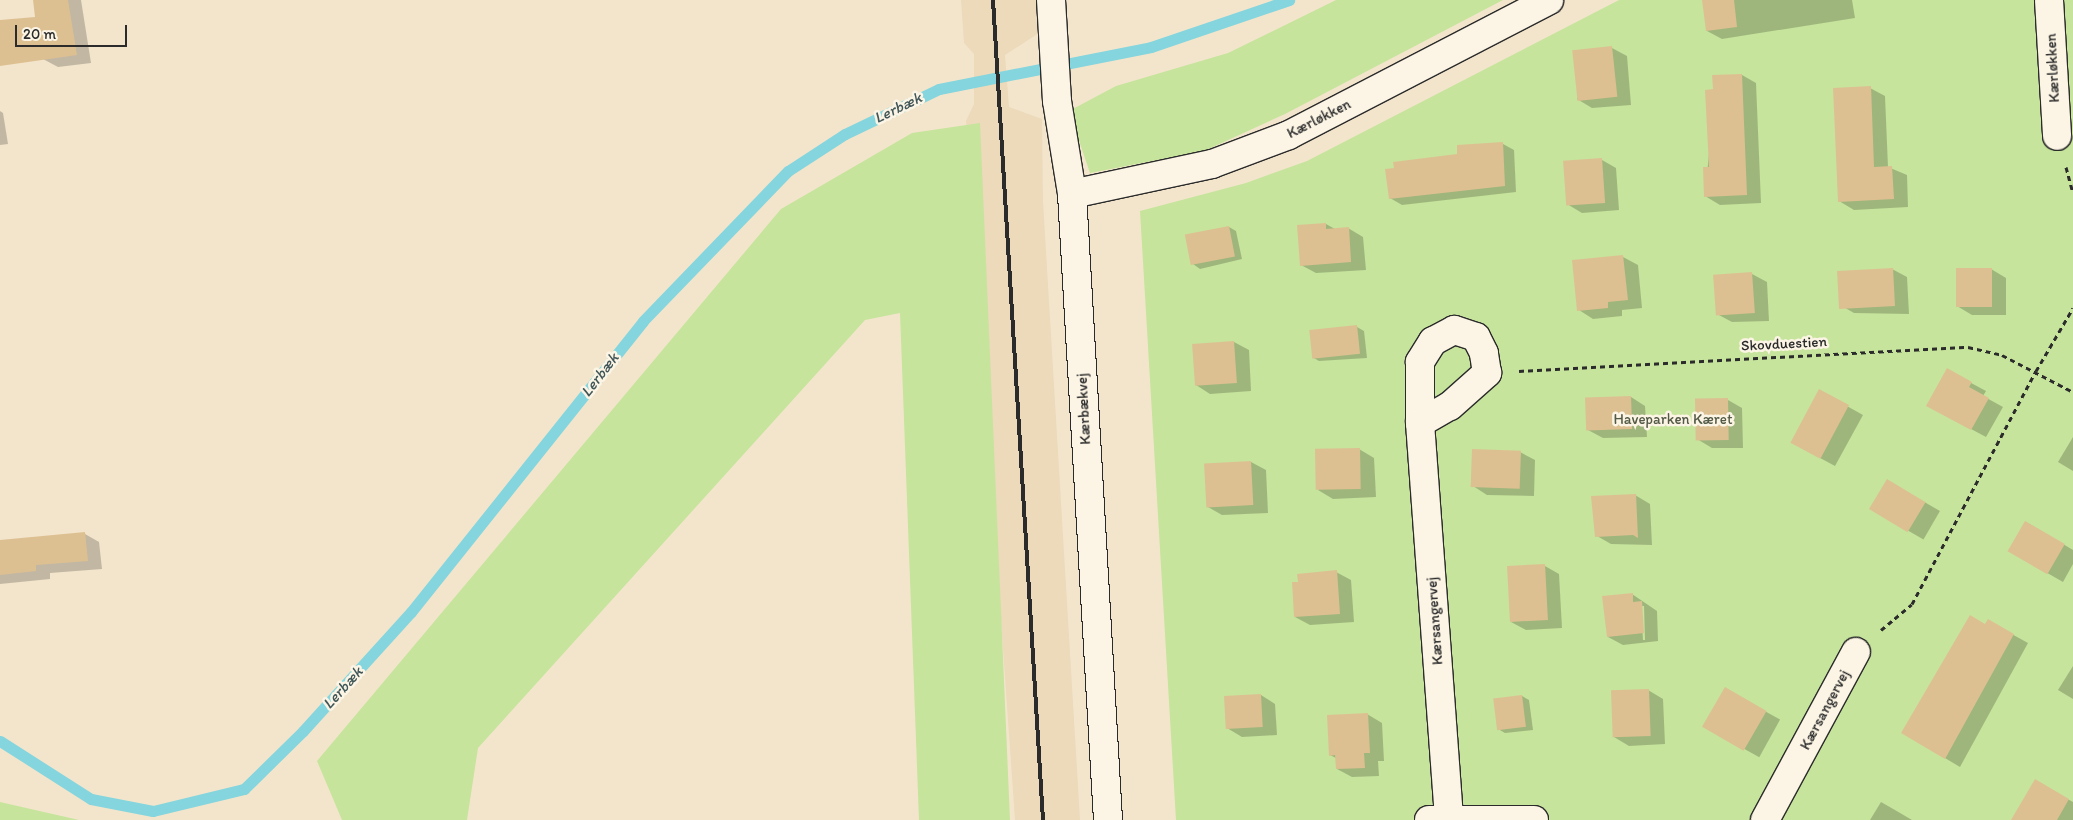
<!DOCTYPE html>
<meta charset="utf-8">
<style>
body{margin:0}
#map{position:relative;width:2073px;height:820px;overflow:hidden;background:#f3e5cc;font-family:Itim,sans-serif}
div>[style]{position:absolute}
.built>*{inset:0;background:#ecdaba}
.green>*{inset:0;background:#c6e49c}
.shadow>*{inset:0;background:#0003;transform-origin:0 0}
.stream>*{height:11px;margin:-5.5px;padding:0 5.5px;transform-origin:5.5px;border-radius:5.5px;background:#84d5dd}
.building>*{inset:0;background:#ddc091;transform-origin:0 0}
.path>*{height:3px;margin-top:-1.5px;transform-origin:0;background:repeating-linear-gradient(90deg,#2b2b2b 0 5px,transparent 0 9px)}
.roads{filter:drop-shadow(1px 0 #2b2b2b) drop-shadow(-1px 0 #2b2b2b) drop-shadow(0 1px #2b2b2b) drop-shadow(0 -1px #2b2b2b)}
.minor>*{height:28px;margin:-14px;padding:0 14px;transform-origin:14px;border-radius:14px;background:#fcf5e5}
.rail>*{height:4px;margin:-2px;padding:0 2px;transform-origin:2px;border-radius:2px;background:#2b2b2b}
span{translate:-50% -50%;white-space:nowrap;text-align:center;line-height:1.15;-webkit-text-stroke:5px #fcf5e5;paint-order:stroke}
.street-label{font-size:15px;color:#2b2b2b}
.park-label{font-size:15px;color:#525947}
.water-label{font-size:16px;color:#415658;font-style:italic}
.scale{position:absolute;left:15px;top:25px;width:112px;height:22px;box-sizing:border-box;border:2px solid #2b2b2b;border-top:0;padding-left:6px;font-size:15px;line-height:18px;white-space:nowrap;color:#2b2b2b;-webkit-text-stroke:4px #fcf5e5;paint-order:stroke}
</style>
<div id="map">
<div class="built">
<i style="clip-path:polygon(961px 0,1037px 0,1039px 33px,1005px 55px,1009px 107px,1042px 119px,1043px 201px,1080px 820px,1015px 820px,966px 121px,974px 104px,974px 54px,964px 43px)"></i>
</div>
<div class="green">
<i style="clip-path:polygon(1336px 0,1503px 0,1285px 114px,1204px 151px,1090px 173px,1069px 111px,1116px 86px,1228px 53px)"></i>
<i style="clip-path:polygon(1619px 0,2073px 0,2073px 820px,1176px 820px,1140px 211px,1246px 183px,1307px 161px)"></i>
<i style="clip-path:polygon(980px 123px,1010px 820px,919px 820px,900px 313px,865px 320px,478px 748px,467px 820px,342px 820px,317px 761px,781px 209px,912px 133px)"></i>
<i style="clip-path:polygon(0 802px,79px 820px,0 820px)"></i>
</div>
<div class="shadow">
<i style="clip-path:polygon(34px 0,81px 0,91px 63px,58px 67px,43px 59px)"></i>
<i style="clip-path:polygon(1703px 0,1852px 0,1855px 18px,1722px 39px,1707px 31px)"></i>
<i style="clip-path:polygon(1612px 48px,1627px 56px,1631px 105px,1592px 108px,1577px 99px)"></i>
<i style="clip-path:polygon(1742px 75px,1756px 83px,1761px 203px,1720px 205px,1705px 196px,1715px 90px)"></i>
<i style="clip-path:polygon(1870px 88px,1885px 96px,1888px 167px,1907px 175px,1908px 207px,1854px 210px,1839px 201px)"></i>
<i style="clip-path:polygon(0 111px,3px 113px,8px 144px,0 145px)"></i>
<i style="clip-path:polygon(1503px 144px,1514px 150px,1516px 192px,1402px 205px,1390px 198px,1459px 155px)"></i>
<i style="clip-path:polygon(1602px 160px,1616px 168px,1619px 210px,1582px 213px,1567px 204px)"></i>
<i style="clip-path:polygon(1326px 224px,1335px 229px,1348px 228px,1363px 237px,1366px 270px,1316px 273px,1301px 265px)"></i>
<i style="clip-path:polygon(1229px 227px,1236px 231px,1242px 259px,1200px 269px,1193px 264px)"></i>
<i style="clip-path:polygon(1623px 257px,1638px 265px,1642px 308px,1622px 310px,1622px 316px,1593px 319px,1579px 310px)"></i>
<i style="clip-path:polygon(1892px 269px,1907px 277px,1909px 314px,1854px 313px,1840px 305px)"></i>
<i style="clip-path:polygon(1991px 269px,2006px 278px,2006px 315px,1972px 315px,1957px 306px)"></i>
<i style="clip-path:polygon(1752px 274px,1767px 282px,1769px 321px,1732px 322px,1717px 314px)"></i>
<i style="clip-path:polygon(1357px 327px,1364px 331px,1367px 358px,1319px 361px,1312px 357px)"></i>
<i style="clip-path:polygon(1234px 342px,1249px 350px,1251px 391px,1210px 394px,1196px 385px)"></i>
<i style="clip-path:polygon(1947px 370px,1986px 391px,1983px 396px,2003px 407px,1986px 437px,1943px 414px)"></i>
<i style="clip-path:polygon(1820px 391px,1863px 415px,1835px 466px,1807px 451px)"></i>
<i style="clip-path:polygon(1631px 397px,1645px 406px,1647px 437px,1603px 438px,1588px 430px)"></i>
<i style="clip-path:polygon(1728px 400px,1742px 408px,1743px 448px,1712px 448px,1697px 439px)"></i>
<i style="clip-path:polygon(2073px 437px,2073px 471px,2058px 462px)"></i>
<i style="clip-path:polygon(1359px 449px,1374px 458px,1376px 497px,1333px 499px,1318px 490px)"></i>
<i style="clip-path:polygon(1520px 452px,1535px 460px,1534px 496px,1487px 495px,1473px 486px)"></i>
<i style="clip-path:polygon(1251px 462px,1266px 470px,1268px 513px,1222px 515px,1208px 507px)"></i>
<i style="left:1888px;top:481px;width:60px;height:33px;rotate:30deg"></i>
<i style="clip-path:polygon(1635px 495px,1650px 504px,1652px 545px,1611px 544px,1597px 536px)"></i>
<i style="clip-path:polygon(2026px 522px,2073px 550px,2073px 564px,2063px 582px,2009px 551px)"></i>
<i style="clip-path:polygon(85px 534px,99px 542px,102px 569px,50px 573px,50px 579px,0 584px,0 541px)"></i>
<i style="clip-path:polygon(1545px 566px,1559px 574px,1562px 628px,1526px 630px,1511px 622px)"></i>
<i style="clip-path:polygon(1336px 572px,1351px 580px,1354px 622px,1310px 625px,1295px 617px,1299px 583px)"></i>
<i style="clip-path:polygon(evenodd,1632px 594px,1657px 611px,1658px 641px,1623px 645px,1608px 637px,1632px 594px,1641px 606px,1644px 606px,1645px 640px,1643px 640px,1641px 606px)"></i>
<i style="clip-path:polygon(1988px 621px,2028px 643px,1960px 767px,1903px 733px)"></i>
<i style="clip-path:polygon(2073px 666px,2073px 699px,2058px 690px)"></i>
<i style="left:1725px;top:689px;width:63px;height:43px;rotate:29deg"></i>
<i style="clip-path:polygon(1648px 690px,1663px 699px,1665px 744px,1629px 746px,1614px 737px)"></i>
<i style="clip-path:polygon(1261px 695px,1275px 704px,1277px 735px,1242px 737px,1227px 728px)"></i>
<i style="clip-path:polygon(1522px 696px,1529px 700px,1533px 730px,1505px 733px,1498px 729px)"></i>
<i style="clip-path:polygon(1367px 714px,1382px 723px,1384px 761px,1378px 761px,1379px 776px,1352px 777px,1337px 769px,1336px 758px,1330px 755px)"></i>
<i style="clip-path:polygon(2035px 781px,2073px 802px,2073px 820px,2027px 820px)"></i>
<i style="clip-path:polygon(1881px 802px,1895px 810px,1912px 820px,1870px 820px)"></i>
</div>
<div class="stream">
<i style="left:0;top:741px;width:108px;rotate:32.5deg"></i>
<i style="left:91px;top:799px;width:63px;rotate:11deg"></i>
<i style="left:153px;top:811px;width:94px;rotate:-13.6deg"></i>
<i style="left:244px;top:789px;width:83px;rotate:-44.5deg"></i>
<i style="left:303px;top:731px;width:161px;rotate:-47.8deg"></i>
<i style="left:411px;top:612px;width:372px;rotate:-51.4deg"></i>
<i style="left:643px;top:321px;width:209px;rotate:-46deg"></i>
<i style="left:788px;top:171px;width:68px;rotate:-33deg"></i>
<i style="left:845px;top:134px;width:104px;rotate:-25.6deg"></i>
<i style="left:939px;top:89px;width:216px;rotate:-11.2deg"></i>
<i style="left:1151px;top:47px;width:146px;rotate:-18.8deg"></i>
</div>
<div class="building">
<i style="clip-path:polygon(33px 0,68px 0,77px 55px,0 66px,0 20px,35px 17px)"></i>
<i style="clip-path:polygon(1702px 0,1734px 0,1737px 27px,1706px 31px)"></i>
<i style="left:1612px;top:46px;width:51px;height:40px;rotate:84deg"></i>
<i style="clip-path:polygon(1742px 74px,1747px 195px,1704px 197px,1703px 167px,1709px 167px,1705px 90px,1713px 89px,1712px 75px)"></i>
<i style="clip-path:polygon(1871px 86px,1874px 167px,1892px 166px,1894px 199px,1838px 202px,1833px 88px)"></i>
<i style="clip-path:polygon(1503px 142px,1505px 186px,1389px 199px,1385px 169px,1394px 168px,1393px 162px,1457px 154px,1457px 145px)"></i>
<i style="left:1602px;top:158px;width:45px;height:39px;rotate:86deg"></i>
<i style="clip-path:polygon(1326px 223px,1326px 229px,1349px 227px,1351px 262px,1300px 266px,1297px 225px)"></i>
<i style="left:1229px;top:226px;width:31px;height:45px;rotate:79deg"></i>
<i style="clip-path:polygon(1623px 255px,1628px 300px,1608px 302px,1608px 308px,1577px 311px,1572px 260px)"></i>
<i style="left:1893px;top:268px;width:38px;height:56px;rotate:87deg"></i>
<i style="left:1956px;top:268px;width:36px;height:39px"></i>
<i style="left:1752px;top:272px;width:41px;height:39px;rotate:86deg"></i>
<i style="left:1357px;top:325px;width:29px;height:48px;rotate:84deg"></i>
<i style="left:1234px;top:341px;width:42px;height:42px;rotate:86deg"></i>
<i style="clip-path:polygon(1947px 368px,1972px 382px,1969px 387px,1989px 398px,1971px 430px,1926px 406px)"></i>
<i style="left:1819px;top:389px;width:34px;height:61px;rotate:28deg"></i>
<i style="left:1631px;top:396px;width:33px;height:46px;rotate:88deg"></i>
<i style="left:1728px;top:398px;width:42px;height:33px;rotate:89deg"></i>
<i style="left:1360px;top:448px;width:41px;height:45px;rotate:89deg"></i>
<i style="left:1472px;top:449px;width:49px;height:38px;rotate:2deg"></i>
<i style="left:1251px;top:461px;width:44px;height:47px;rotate:87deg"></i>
<i style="left:1887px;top:479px;width:45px;height:35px;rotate:31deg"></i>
<i style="clip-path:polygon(1636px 494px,1638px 538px,1633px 535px,1595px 537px,1591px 496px)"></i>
<i style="left:2025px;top:521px;width:46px;height:35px;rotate:30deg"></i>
<i style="clip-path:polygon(85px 532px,88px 561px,36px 565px,36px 571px,0 575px,0 540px)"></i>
<i style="left:1545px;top:564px;width:56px;height:38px;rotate:87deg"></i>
<i style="clip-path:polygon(1337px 570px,1340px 614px,1294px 617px,1292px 582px,1298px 582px,1297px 574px)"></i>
<i style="clip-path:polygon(1633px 593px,1633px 602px,1642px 601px,1644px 633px,1607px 637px,1602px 596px)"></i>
<i style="clip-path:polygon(1970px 615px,1985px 624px,1988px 619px,2014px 634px,1945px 759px,1901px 733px)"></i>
<i style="left:1725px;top:687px;width:48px;height:46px;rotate:30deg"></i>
<i style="left:1649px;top:689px;width:47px;height:38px;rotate:88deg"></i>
<i style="left:1261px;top:694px;width:33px;height:37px;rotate:87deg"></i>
<i style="left:1522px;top:695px;width:32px;height:29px;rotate:83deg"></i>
<i style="clip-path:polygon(1368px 713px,1370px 753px,1364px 753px,1365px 768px,1336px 769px,1335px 755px,1329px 756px,1327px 715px)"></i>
<i style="clip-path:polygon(2035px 779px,2069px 799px,2057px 820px,2011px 820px)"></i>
</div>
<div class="path">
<i style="left:2066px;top:167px;width:27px;rotate:75deg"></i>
<i style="left:1519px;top:371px;width:450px;rotate:-3.1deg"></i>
<i style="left:1968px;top:347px;width:35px;rotate:13deg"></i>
<i style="left:2002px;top:355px;width:80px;rotate:27.5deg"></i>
<i style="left:1881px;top:630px;width:40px;rotate:-40deg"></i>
<i style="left:1912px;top:604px;width:264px;rotate:-62deg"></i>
<i style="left:2036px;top:371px;width:73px;rotate:-59.6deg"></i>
</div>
<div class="roads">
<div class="minor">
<i style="left:1051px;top:0;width:101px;rotate:86.6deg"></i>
<i style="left:1057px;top:101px;width:94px;rotate:80.8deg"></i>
<i style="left:1072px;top:194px;width:627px;rotate:86.71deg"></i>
<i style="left:2049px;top:0;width:136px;rotate:86.6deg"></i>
<i style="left:1072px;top:194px;width:143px;rotate:-12.1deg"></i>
<i style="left:1212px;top:164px;width:82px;rotate:-20.6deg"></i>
<i style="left:1289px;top:135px;width:293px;rotate:-27.4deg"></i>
<i style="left:1420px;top:423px;width:34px;rotate:-30deg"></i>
<i style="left:1450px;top:406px;width:50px;rotate:-41.7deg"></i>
<i style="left:1487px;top:373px;width:20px;rotate:-99deg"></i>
<i style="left:1484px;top:353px;width:18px;rotate:-117deg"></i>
<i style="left:1476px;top:337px;width:23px;rotate:-162deg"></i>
<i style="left:1454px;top:330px;width:24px;rotate:152deg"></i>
<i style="left:1433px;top:341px;width:25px;rotate:122deg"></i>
<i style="left:1420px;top:362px;width:61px;rotate:90deg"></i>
<i style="left:1420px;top:423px;width:398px;rotate:85.8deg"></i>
<i style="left:1429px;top:820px;width:105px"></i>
<i style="left:1765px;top:820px;width:191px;rotate:-61.6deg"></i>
</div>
</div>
<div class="rail">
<i style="left:993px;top:0;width:822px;rotate:86.51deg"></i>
</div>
<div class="street-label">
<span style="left:2053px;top:68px;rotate:-93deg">Kærløkken</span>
<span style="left:1319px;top:119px;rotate:-27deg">Kærløkken</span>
<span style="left:1784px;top:344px;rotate:-3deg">Skovduestien</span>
<span style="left:1084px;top:409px;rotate:-93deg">Kærbækvej</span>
<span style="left:1435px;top:621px;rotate:-94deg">Kærsangervej</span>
<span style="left:1825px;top:710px;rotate:-62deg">Kærsangervej</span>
</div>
<div class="park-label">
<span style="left:1673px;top:420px">Haveparken Kæret</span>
</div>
<div class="water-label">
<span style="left:898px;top:108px;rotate:-26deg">Lerbæk</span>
<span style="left:600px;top:375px;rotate:-52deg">Lerbæk</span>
<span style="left:343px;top:688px;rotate:-48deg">Lerbæk</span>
</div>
<div class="scale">20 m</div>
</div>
